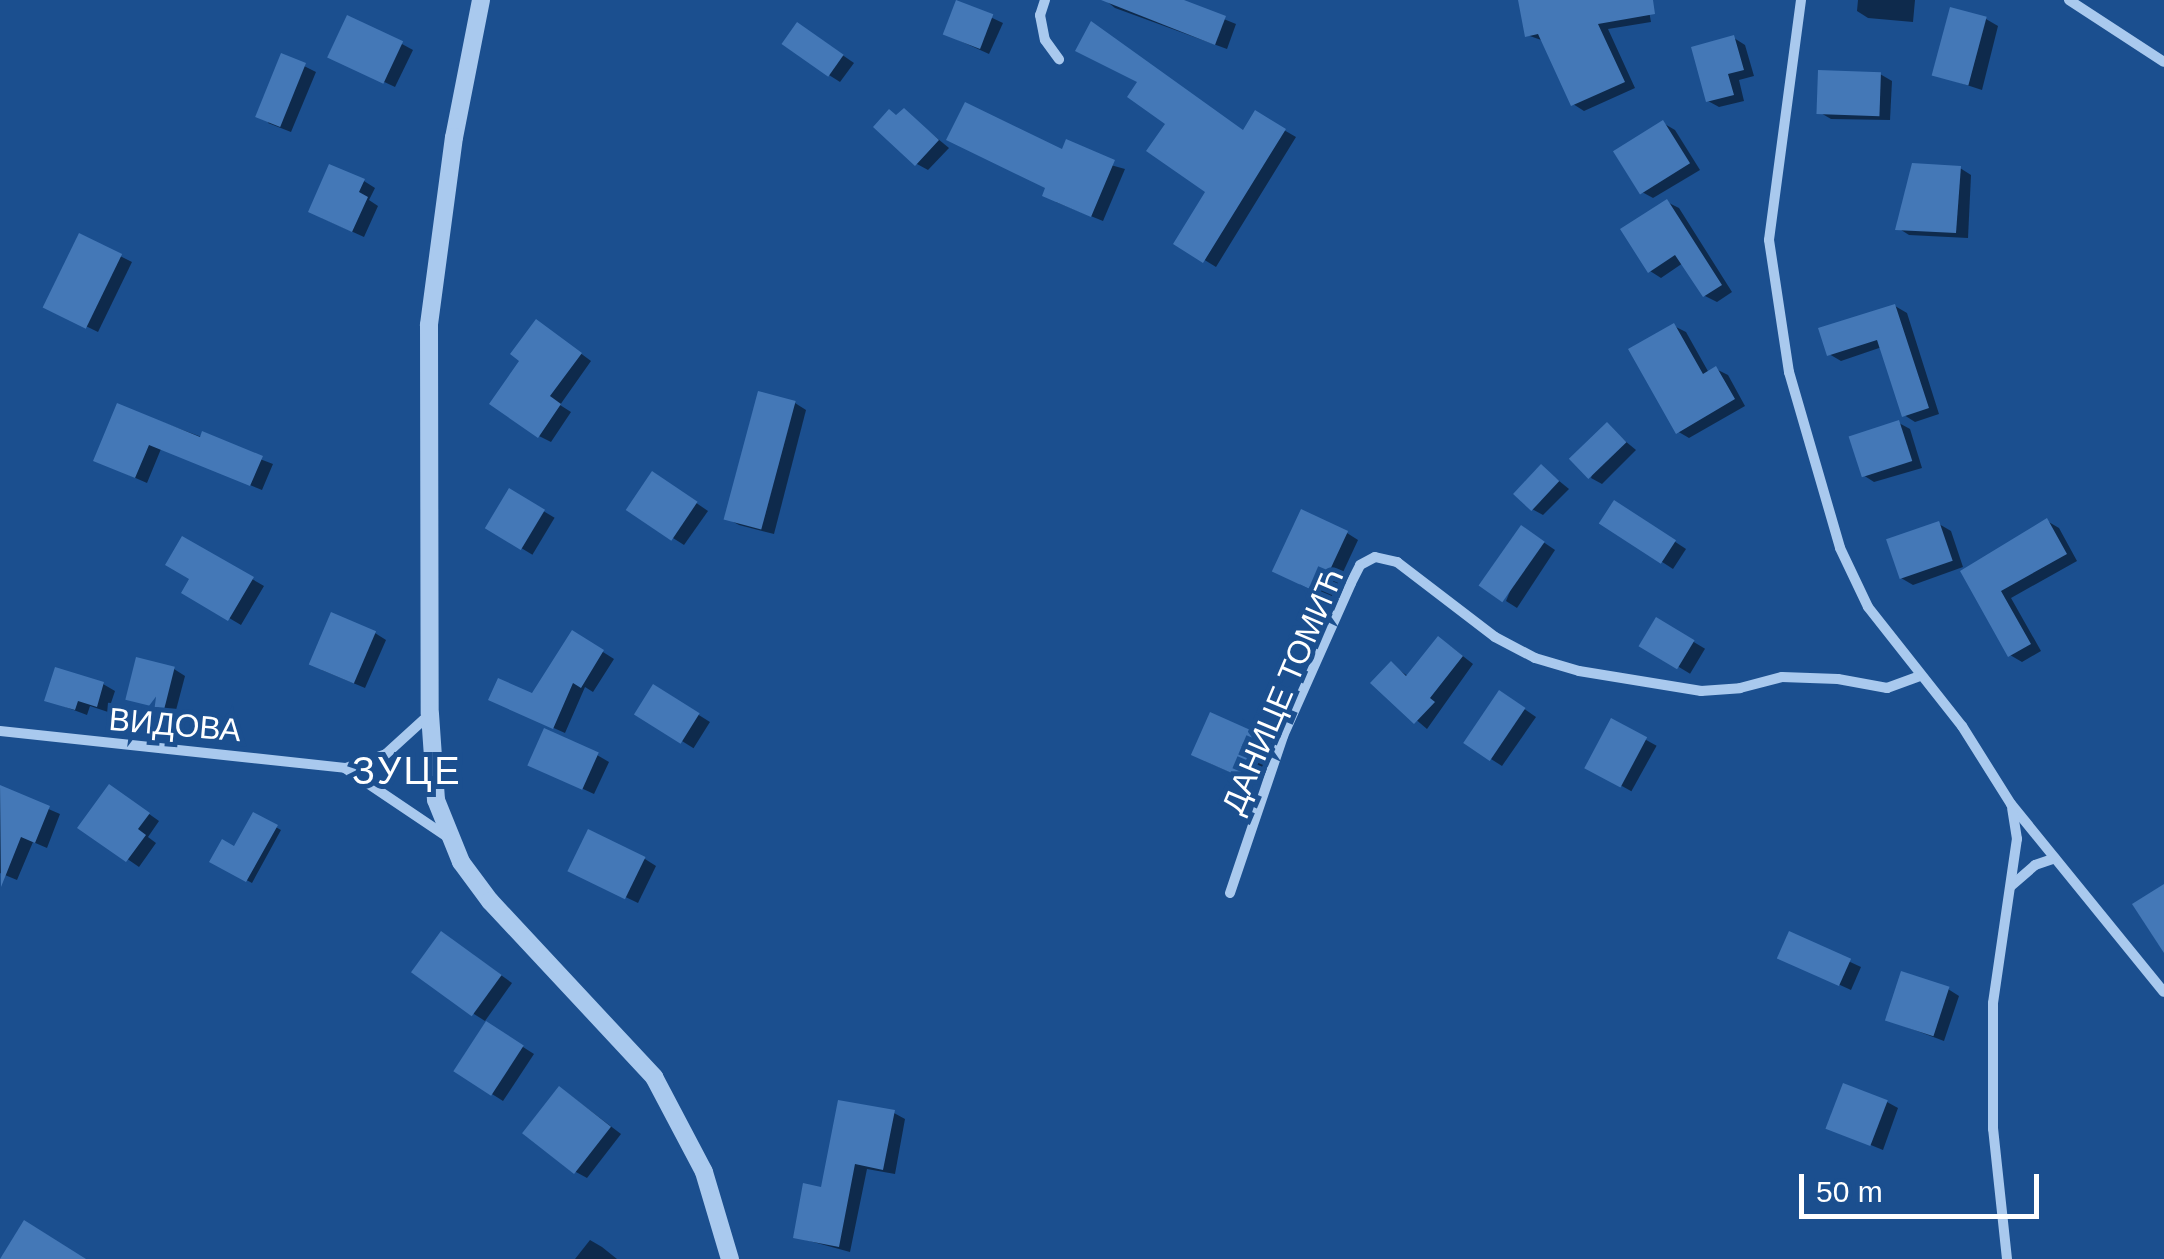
<!DOCTYPE html>
<meta charset="utf-8">
<style>
body{margin:0}
#map{position:relative;width:2164px;height:1259px;overflow:hidden;background:#1b4f8f;font-family:Helvetica,sans-serif}
div>[style]{position:absolute}
.shadow>*{inset:0;background:#0007;transform-origin:0 0}
.building>*{inset:0;background:#4478b7;transform-origin:0 0}
.minor>*{height:10px;margin:-5px;padding:0 5px;transform-origin:5px;border-radius:5px;background:#a9c9ee}
.tertiary>*{height:18px;margin:-9px;padding:0 9px;transform-origin:9px;border-radius:9px;background:#a9c9ee}
span{translate:-50% -50%;white-space:nowrap;text-align:center;line-height:1.15;-webkit-text-stroke:10px #1b4f8f;paint-order:stroke}
.street-label{font-size:32px;color:#fff}
.quarter-label{font-size:38px;color:#fff;letter-spacing:2.5px}
.scale{position:absolute;left:1799px;top:1174px;width:240px;height:45px;box-sizing:border-box;border:5px solid #fff;border-top:0;padding-left:12px;font-size:30px;line-height:35px;white-space:nowrap;color:#fff;-webkit-text-stroke:8px #1b4f8f;paint-order:stroke}
</style>
<div id="map">
<div class="shadow">
<i style="clip-path:polygon(1105px 0,1177px 0,1236px 24px,1227px 49px,1115px 8px)"></i>
<i style="clip-path:polygon(1521px 0,1647px 0,1651px 22px,1608px 29px,1635px 88px,1584px 111px,1573px 104px,1544px 41px,1527px 35px)"></i>
<i style="clip-path:polygon(1858px 0,1915px 0,1913px 22px,1868px 18px,1857px 11px)"></i>
<i style="clip-path:polygon(958px 2px,1003px 23px,989px 54px,956px 39px)"></i>
<i style="clip-path:polygon(1986px 19px,1998px 26px,1982px 90px,1936px 75px)"></i>
<i style="clip-path:polygon(809px 32px,854px 63px,840px 82px,829px 75px)"></i>
<i style="clip-path:polygon(1734px 38px,1745px 45px,1754px 76px,1739px 80px,1744px 101px,1719px 107px,1708px 101px)"></i>
<i style="clip-path:polygon(402px 44px,413px 50px,395px 87px,342px 62px)"></i>
<i style="clip-path:polygon(304px 66px,316px 72px,291px 132px,268px 123px)"></i>
<i style="clip-path:polygon(1880px 74px,1892px 81px,1890px 120px,1831px 119px,1819px 112px)"></i>
<i style="clip-path:polygon(1140px 82px,1245px 133px,1256px 114px,1296px 137px,1216px 267px,1177px 243px,1208px 192px)"></i>
<i style="clip-path:polygon(904px 111px,949px 148px,928px 170px,917px 164px,898px 117px)"></i>
<i style="clip-path:polygon(1663px 123px,1675px 130px,1700px 170px,1653px 198px,1642px 192px)"></i>
<i style="clip-path:polygon(1064px 152px,1125px 169px,1103px 221px,1056px 202px)"></i>
<i style="clip-path:polygon(1960px 168px,1971px 175px,1968px 238px,1909px 235px,1898px 228px)"></i>
<i style="clip-path:polygon(364px 181px,375px 188px,369px 200px,378px 206px,364px 237px,322px 218px)"></i>
<i style="clip-path:polygon(1667px 202px,1679px 208px,1732px 292px,1717px 302px,1705px 296px,1683px 263px,1661px 278px,1650px 271px)"></i>
<i style="clip-path:polygon(120px 256px,132px 262px,98px 332px,57px 312px)"></i>
<i style="clip-path:polygon(1895px 306px,1907px 313px,1939px 414px,1915px 422px,1904px 415px,1882px 347px,1841px 361px,1829px 354px)"></i>
<i style="clip-path:polygon(1674px 326px,1686px 332px,1709px 373px,1716px 369px,1728px 375px,1745px 406px,1689px 438px,1677px 431px)"></i>
<i style="clip-path:polygon(548px 329px,591px 361px,560px 405px,571px 412px,551px 442px,539px 436px)"></i>
<i style="clip-path:polygon(795px 403px,806px 410px,774px 534px,739px 525px,728px 519px)"></i>
<i style="clip-path:polygon(119px 406px,273px 464px,262px 490px,161px 449px,147px 483px,108px 466px)"></i>
<i style="clip-path:polygon(1899px 423px,1910px 429px,1922px 468px,1874px 482px,1863px 475px)"></i>
<i style="clip-path:polygon(1607px 426px,1636px 450px,1602px 484px,1591px 478px)"></i>
<i style="clip-path:polygon(1542px 467px,1569px 489px,1543px 515px,1532px 509px)"></i>
<i style="clip-path:polygon(664px 481px,708px 511px,684px 545px,673px 538px)"></i>
<i style="left:510px;top:491px;width:52px;height:43px;rotate:31deg"></i>
<i style="clip-path:polygon(1627px 510px,1686px 549px,1673px 569px,1602px 523px)"></i>
<i style="clip-path:polygon(2047px 521px,2059px 528px,2077px 561px,2011px 598px,2041px 651px,2022px 662px,2010px 655px,1963px 572px)"></i>
<i style="clip-path:polygon(1939px 524px,1951px 531px,1963px 567px,1913px 585px,1901px 578px)"></i>
<i style="clip-path:polygon(1347px 533px,1358px 540px,1331px 598px,1287px 578px)"></i>
<i style="clip-path:polygon(1533px 535px,1555px 550px,1517px 608px,1506px 601px)"></i>
<i style="clip-path:polygon(183px 539px,264px 586px,241px 625px,185px 592px,193px 578px)"></i>
<i style="left:1657px;top:620px;width:56px;height:29px;rotate:31deg"></i>
<i style="clip-path:polygon(375px 633px,386px 640px,365px 688px,322px 670px)"></i>
<i style="clip-path:polygon(573px 633px,614px 659px,593px 692px,585px 687px,565px 733px,502px 705px,532px 696px)"></i>
<i style="clip-path:polygon(1450px 646px,1473px 664px,1427px 729px,1373px 683px,1391px 664px,1409px 677px)"></i>
<i style="clip-path:polygon(174px 669px,185px 676px,175px 714px,127px 697px)"></i>
<i style="clip-path:polygon(103px 684px,115px 691px,108px 712px,90px 706px,87px 715px,47px 700px)"></i>
<i style="left:654px;top:687px;width:66px;height:31px;rotate:32deg"></i>
<i style="clip-path:polygon(1511px 700px,1536px 717px,1502px 766px,1491px 759px)"></i>
<i style="left:1612px;top:721px;width:51px;height:52px;rotate:29deg"></i>
<i style="clip-path:polygon(1261px 737px,1272px 744px,1255px 783px,1205px 761px)"></i>
<i style="clip-path:polygon(597px 755px,609px 762px,594px 794px,542px 770px)"></i>
<i style="clip-path:polygon(0 788px,60px 814px,47px 848px,33px 842px,17px 880px,0 873px)"></i>
<i style="clip-path:polygon(121px 794px,159px 821px,148px 837px,156px 843px,139px 867px,81px 827px)"></i>
<i style="clip-path:polygon(254px 815px,281px 830px,252px 883px,212px 861px,235px 849px)"></i>
<i style="clip-path:polygon(645px 859px,656px 866px,638px 903px,582px 876px)"></i>
<i style="clip-path:polygon(1790px 934px,1861px 967px,1851px 990px,1792px 963px)"></i>
<i style="clip-path:polygon(453px 941px,512px 983px,485px 1021px,474px 1014px)"></i>
<i style="clip-path:polygon(1948px 989px,1959px 996px,1944px 1041px,1888px 1020px)"></i>
<i style="clip-path:polygon(498px 1031px,534px 1054px,503px 1101px,492px 1094px)"></i>
<i style="clip-path:polygon(571px 1096px,621px 1134px,587px 1178px,576px 1172px)"></i>
<i style="clip-path:polygon(1887px 1102px,1898px 1108px,1883px 1150px,1829px 1128px)"></i>
<i style="clip-path:polygon(894px 1113px,905px 1119px,895px 1174px,867px 1169px,850px 1252px,795px 1237px,823px 1190px)"></i>
<i style="clip-path:polygon(590px 1240px,602px 1247px,617px 1259px,575px 1259px)"></i>
</div>
<div class="building">
<i style="left:956px;top:0;width:40px;height:37px;rotate:21deg"></i>
<i style="clip-path:polygon(1101px 0,1184px 0,1226px 16px,1215px 45px)"></i>
<i style="clip-path:polygon(1518px 0,1653px 0,1655px 14px,1598px 24px,1625px 82px,1571px 106px,1538px 34px,1525px 37px)"></i>
<i style="left:1950px;top:7px;width:38px;height:71px;rotate:15deg"></i>
<i style="left:347px;top:15px;width:62px;height:47px;rotate:25deg"></i>
<i style="clip-path:polygon(1091px 21px,1243px 130px,1255px 110px,1286px 129px,1203px 263px,1173px 244px,1205px 192px,1146px 151px,1165px 124px,1127px 97px,1137px 82px,1075px 51px)"></i>
<i style="left:797px;top:22px;width:57px;height:27px;rotate:35deg"></i>
<i style="clip-path:polygon(1734px 35px,1744px 70px,1728px 74px,1734px 95px,1706px 102px,1691px 47px)"></i>
<i style="left:281px;top:53px;width:27px;height:69px;rotate:22deg"></i>
<i style="left:1818px;top:70px;width:63px;height:44px;rotate:2deg"></i>
<i style="clip-path:polygon(965px 102px,1062px 149px,1066px 139px,1115px 160px,1091px 217px,1042px 196px,1045px 188px,946px 140px)"></i>
<i style="clip-path:polygon(904px 108px,939px 140px,915px 166px,873px 127px,889px 109px,896px 115px)"></i>
<i style="left:1663px;top:120px;width:51px;height:59px;rotate:58deg"></i>
<i style="clip-path:polygon(1912px 163px,1961px 166px,1956px 233px,1895px 230px)"></i>
<i style="clip-path:polygon(329px 164px,365px 179px,359px 192px,368px 197px,352px 232px,308px 212px)"></i>
<i style="clip-path:polygon(1667px 199px,1722px 285px,1703px 297px,1675px 255px,1648px 273px,1620px 229px)"></i>
<i style="left:79px;top:233px;width:48px;height:83px;rotate:26deg"></i>
<i style="clip-path:polygon(1895px 304px,1929px 408px,1902px 417px,1877px 340px,1827px 356px,1818px 328px)"></i>
<i style="clip-path:polygon(536px 319px,582px 353px,550px 396px,561px 404px,538px 438px,489px 404px,519px 361px,510px 354px)"></i>
<i style="clip-path:polygon(1674px 323px,1703px 374px,1716px 366px,1735px 399px,1676px 434px,1628px 349px)"></i>
<i style="left:758px;top:391px;width:39px;height:133px;rotate:15deg"></i>
<i style="clip-path:polygon(117px 403px,200px 437px,202px 431px,263px 456px,250px 486px,149px 445px,135px 478px,93px 461px)"></i>
<i style="left:1899px;top:420px;width:43px;height:53px;rotate:72deg"></i>
<i style="left:1607px;top:422px;width:28px;height:53px;rotate:46deg"></i>
<i style="left:1541px;top:464px;width:25px;height:41px;rotate:43deg"></i>
<i style="left:652px;top:471px;width:55px;height:47px;rotate:34deg"></i>
<i style="left:509px;top:488px;width:42px;height:47px;rotate:31deg"></i>
<i style="left:1614px;top:500px;width:74px;height:28px;rotate:33deg"></i>
<i style="left:1301px;top:509px;width:52px;height:69px;rotate:25deg"></i>
<i style="clip-path:polygon(2047px 518px,2067px 554px,2001px 591px,2031px 644px,2008px 657px,1960px 571px)"></i>
<i style="left:1939px;top:521px;width:42px;height:56px;rotate:71deg"></i>
<i style="left:1521px;top:525px;width:29px;height:74px;rotate:35deg"></i>
<i style="clip-path:polygon(182px 536px,254px 577px,228px 621px,181px 593px,189px 579px,165px 565px)"></i>
<i style="left:331px;top:612px;width:49px;height:57px;rotate:23deg"></i>
<i style="left:1656px;top:617px;width:45px;height:34px;rotate:31deg"></i>
<i style="clip-path:polygon(572px 630px,604px 650px,581px 688px,573px 683px,553px 729px,488px 700px,498px 678px,532px 693px)"></i>
<i style="clip-path:polygon(1438px 636px,1463px 656px,1430px 698px,1435px 702px,1414px 724px,1370px 683px,1391px 661px,1406px 676px)"></i>
<i style="left:136px;top:657px;width:40px;height:44px;rotate:14deg"></i>
<i style="clip-path:polygon(55px 667px,104px 682px,97px 707px,78px 701px,75px 710px,44px 701px)"></i>
<i style="left:653px;top:684px;width:55px;height:36px;rotate:32deg"></i>
<i style="left:1499px;top:690px;width:32px;height:64px;rotate:34deg"></i>
<i style="left:1210px;top:712px;width:57px;height:47px;rotate:24deg"></i>
<i style="left:1611px;top:718px;width:41px;height:57px;rotate:28deg"></i>
<i style="left:544px;top:728px;width:60px;height:41px;rotate:24deg"></i>
<i style="clip-path:polygon(109px 784px,150px 813px,138px 829px,146px 835px,126px 862px,77px 828px)"></i>
<i style="clip-path:polygon(0 785px,50px 806px,35px 843px,21px 837px,1px 887px)"></i>
<i style="clip-path:polygon(253px 812px,278px 825px,246px 882px,209px 862px,222px 839px,234px 846px)"></i>
<i style="left:588px;top:829px;width:64px;height:47px;rotate:26deg"></i>
<i style="clip-path:polygon(2164px 884px,2164px 953px,2132px 904px)"></i>
<i style="left:441px;top:931px;width:75px;height:51px;rotate:36deg"></i>
<i style="left:1789px;top:931px;width:68px;height:30px;rotate:24deg"></i>
<i style="left:1901px;top:971px;width:51px;height:52px;rotate:18deg"></i>
<i style="left:486px;top:1021px;width:45px;height:60px;rotate:33deg"></i>
<i style="left:1843px;top:1083px;width:48px;height:49px;rotate:21deg"></i>
<i style="left:559px;top:1086px;width:66px;height:60px;rotate:38deg"></i>
<i style="clip-path:polygon(838px 1100px,895px 1110px,883px 1170px,855px 1164px,839px 1247px,793px 1238px,803px 1183px,821px 1187px)"></i>
<i style="clip-path:polygon(24px 1220px,86px 1259px,0 1259px)"></i>
</div>
<div class="minor">
<i style="left:1045px;top:0;width:16px;rotate:108deg"></i>
<i style="left:1040px;top:15px;width:25px;rotate:79deg"></i>
<i style="left:1045px;top:40px;width:24px;rotate:54deg"></i>
<i style="left:1801px;top:0;width:242px;rotate:97.6deg"></i>
<i style="left:1769px;top:240px;width:134px;rotate:81.4deg"></i>
<i style="left:1789px;top:372px;width:183px;rotate:73.8deg"></i>
<i style="left:1840px;top:548px;width:65px;rotate:64.6deg"></i>
<i style="left:1868px;top:607px;width:152px;rotate:51.7deg"></i>
<i style="left:1962px;top:726px;width:92px;rotate:57.9deg"></i>
<i style="left:2011px;top:804px;width:242px;rotate:50.9deg"></i>
<i style="left:2069px;top:0;width:113px;rotate:33.1deg"></i>
<i style="left:0;top:731px;width:347px;rotate:6.1deg"></i>
<i style="left:345px;top:768px;width:122px;rotate:34deg"></i>
<i style="left:346px;top:768px;width:42px;rotate:-19.3deg"></i>
<i style="left:386px;top:754px;width:59px;rotate:-42.3deg"></i>
<i style="left:2011px;top:886px;width:32px;rotate:-41deg"></i>
<i style="left:2035px;top:865px;width:21px;rotate:-19deg"></i>
<i style="left:1230px;top:893px;width:166px;rotate:-71.3deg"></i>
<i style="left:1283px;top:736px;width:167px;rotate:-66deg"></i>
<i style="left:1351px;top:583px;width:20px;rotate:-63deg"></i>
<i style="left:1360px;top:565px;width:17px;rotate:-28deg"></i>
<i style="left:1375px;top:557px;width:23px;rotate:13deg"></i>
<i style="left:1397px;top:562px;width:123px;rotate:37.4deg"></i>
<i style="left:1495px;top:637px;width:45px;rotate:27.7deg"></i>
<i style="left:1535px;top:658px;width:46px;rotate:16.5deg"></i>
<i style="left:1579px;top:671px;width:124px;rotate:9.3deg"></i>
<i style="left:1701px;top:691px;width:39px;rotate:-4deg"></i>
<i style="left:1740px;top:688px;width:43px;rotate:-14.7deg"></i>
<i style="left:1782px;top:677px;width:56px;rotate:2deg"></i>
<i style="left:1838px;top:679px;width:50px;rotate:10.4deg"></i>
<i style="left:1887px;top:688px;width:35px;rotate:-20deg"></i>
<i style="left:2007px;top:1259px;width:131px;rotate:-96.1deg"></i>
<i style="left:1993px;top:1129px;width:126px;rotate:-90deg"></i>
<i style="left:1993px;top:1003px;width:166px;rotate:-81.7deg"></i>
<i style="left:2017px;top:839px;width:31px;rotate:-99deg"></i>
</div>
<div class="tertiary">
<i style="left:481px;top:0;width:140px;rotate:101.1deg"></i>
<i style="left:454px;top:137px;width:190px;rotate:97.6deg"></i>
<i style="left:429px;top:325px;width:389px;rotate:89.9deg"></i>
<i style="left:430px;top:714px;width:86px;rotate:86deg"></i>
<i style="left:436px;top:800px;width:67px;rotate:68deg"></i>
<i style="left:461px;top:862px;width:49px;rotate:53.4deg"></i>
<i style="left:490px;top:901px;width:241px;rotate:47deg"></i>
<i style="left:654px;top:1077px;width:107px;rotate:62.2deg"></i>
<i style="left:704px;top:1172px;width:91px;rotate:73.4deg"></i>
</div>
<div class="street-label">
<span style="left:1283px;top:691px;rotate:-67deg">ДАНИЦЕ ТОМИЋ</span>
<span style="left:175px;top:725px;rotate:5deg">ВИДОВА</span>
</div>
<div class="quarter-label">
<span style="left:407px;top:772px">ЗУЦЕ</span>
</div>
<div class="scale">50 m</div>
</div>
